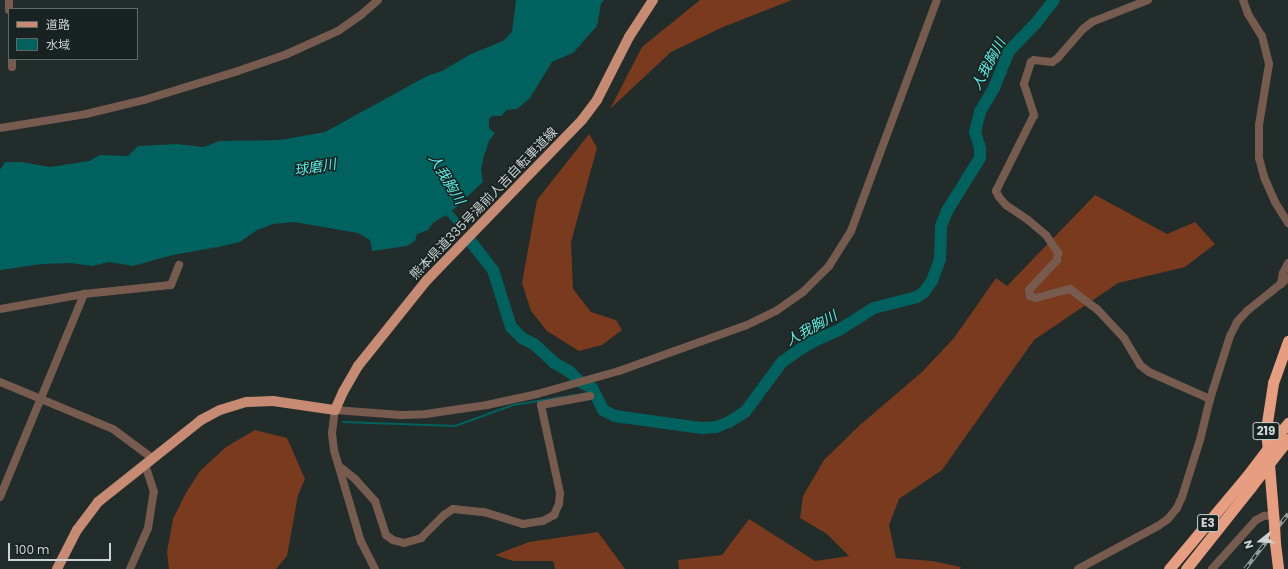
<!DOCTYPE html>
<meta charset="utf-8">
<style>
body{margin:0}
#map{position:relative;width:1288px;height:569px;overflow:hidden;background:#212c2b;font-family:Poppins,"Noto Sans JP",sans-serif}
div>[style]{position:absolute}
.forest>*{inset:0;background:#793a1e}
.water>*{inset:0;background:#00625e}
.stream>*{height:2px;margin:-1px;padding:0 1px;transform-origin:1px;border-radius:1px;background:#00625e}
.river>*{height:12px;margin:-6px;padding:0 6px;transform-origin:6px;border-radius:6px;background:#00625e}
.minor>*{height:8px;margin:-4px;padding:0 4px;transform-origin:4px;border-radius:4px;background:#785b4f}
.major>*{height:10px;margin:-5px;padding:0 5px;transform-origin:5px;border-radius:5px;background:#c78a72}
.highway>*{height:11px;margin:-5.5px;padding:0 5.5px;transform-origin:5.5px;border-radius:5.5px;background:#e69d80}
.rail>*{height:3.5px;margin-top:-1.75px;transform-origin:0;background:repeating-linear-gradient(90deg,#172221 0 6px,#9da5a4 0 12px);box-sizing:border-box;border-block:1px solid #9da5a4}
.highway-bridge>*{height:11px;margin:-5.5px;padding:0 5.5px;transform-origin:5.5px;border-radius:5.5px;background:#e69d80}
span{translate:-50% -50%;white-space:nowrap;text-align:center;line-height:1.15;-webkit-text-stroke:3px #172221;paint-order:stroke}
.shield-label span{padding:1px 3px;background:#172221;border:1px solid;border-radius:3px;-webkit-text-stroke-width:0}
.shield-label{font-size:12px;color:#cdd4d3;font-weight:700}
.street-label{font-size:13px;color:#cdd4d3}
.water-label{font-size:14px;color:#5bf1e8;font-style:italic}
.legend{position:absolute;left:8px;top:8px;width:130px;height:52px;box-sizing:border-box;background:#172221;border:1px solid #606968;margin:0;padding:5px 7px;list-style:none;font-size:12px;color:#cdd4d3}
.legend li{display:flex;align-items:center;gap:8px;height:20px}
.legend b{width:20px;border:1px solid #606968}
.north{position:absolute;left:1240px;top:521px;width:40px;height:40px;-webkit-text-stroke:3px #172221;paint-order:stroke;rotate:253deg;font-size:11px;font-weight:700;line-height:16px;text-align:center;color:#cdd4d3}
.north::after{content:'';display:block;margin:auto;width:14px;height:18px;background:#cdd4d3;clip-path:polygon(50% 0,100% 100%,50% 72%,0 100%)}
.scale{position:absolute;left:8px;top:543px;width:103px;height:18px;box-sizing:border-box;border:2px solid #cdd4d3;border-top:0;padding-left:5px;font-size:12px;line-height:14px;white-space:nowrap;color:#cdd4d3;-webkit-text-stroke:3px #172221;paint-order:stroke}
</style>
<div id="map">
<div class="forest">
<i style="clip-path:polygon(700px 0,792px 0,723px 27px,671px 52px,610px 109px,642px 47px)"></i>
<i style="clip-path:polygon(589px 134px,597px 148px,571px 242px,573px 289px,591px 312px,616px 320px,622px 330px,602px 345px,579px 351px,547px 331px,531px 311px,522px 283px,537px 200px)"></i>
<i style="clip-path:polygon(1095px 195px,1167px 234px,1195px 222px,1215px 244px,1185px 267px,1118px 283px,1034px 340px,942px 470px,899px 499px,889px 525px,896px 558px,932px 561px,961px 567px,960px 569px,679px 569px,678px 560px,722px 555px,749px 519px,815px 561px,849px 556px,827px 534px,800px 518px,803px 496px,824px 460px,860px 425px,922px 372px,954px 338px,996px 278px,1007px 286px)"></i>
<i style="clip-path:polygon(255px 430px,287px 438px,305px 479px,298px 495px,287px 556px,276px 569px,169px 569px,167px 552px,173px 519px,186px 493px,200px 471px,226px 447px)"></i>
<i style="clip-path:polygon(598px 532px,625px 569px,555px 569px,553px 561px,513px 561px,495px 555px,529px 542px)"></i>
</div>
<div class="water">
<i style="clip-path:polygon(516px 0,604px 0,601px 4px,597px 26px,573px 53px,552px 62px,530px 98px,517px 109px,506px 110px,502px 116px,492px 116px,489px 119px,489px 128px,495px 133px,489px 141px,484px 156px,481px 170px,483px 182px,452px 211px,460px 220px,455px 225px,446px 215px,433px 223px,428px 230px,417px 234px,415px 241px,407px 246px,372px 251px,370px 240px,358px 233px,294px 222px,273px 224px,257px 230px,240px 242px,218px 247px,173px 255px,133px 266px,109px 262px,92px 266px,71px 263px,42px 264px,0 270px,0 170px,5px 162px,21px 162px,50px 167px,89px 161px,100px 155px,128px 156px,138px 146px,177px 144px,204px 147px,219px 141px,280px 140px,325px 132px,427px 76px,442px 71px,471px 54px,503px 41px,512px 32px)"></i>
</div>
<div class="stream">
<i style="left:343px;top:422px;width:112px;rotate:2deg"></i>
<i style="left:455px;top:426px;width:62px;rotate:-19.9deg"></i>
<i style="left:513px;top:405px;width:83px;rotate:-9deg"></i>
</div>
<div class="river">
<i style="left:471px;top:242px;width:36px;rotate:52deg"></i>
<i style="left:493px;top:270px;width:60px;rotate:72.5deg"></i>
<i style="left:511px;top:327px;width:16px;rotate:45deg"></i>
<i style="left:522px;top:338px;width:13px;rotate:27deg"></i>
<i style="left:534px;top:344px;width:26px;rotate:43deg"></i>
<i style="left:553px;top:362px;width:20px;rotate:30deg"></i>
<i style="left:570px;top:372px;width:13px;rotate:45deg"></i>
<i style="left:579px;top:381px;width:15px;rotate:28deg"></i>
<i style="left:592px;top:388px;width:25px;rotate:63deg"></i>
<i style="left:603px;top:410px;width:13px;rotate:27deg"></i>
<i style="left:615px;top:416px;width:88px;rotate:7.9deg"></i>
<i style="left:702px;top:428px;width:14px;rotate:-4deg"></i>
<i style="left:716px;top:427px;width:14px;rotate:-21deg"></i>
<i style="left:729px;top:422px;width:19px;rotate:-32deg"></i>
<i style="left:745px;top:412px;width:62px;rotate:-53.5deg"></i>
<i style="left:782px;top:362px;width:21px;rotate:-35deg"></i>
<i style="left:799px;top:350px;width:17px;rotate:-31deg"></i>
<i style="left:814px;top:341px;width:27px;rotate:-24deg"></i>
<i style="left:839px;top:330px;width:41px;rotate:-32.2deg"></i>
<i style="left:874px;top:308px;width:44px;rotate:-14.3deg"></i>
<i style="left:917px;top:297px;width:9px;rotate:-36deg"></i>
<i style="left:924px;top:292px;width:14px;rotate:-54deg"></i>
<i style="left:932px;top:281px;width:23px;rotate:-70deg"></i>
<i style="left:940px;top:259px;width:33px;rotate:-88deg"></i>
<i style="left:941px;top:226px;width:16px;rotate:-68deg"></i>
<i style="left:947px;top:211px;width:62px;rotate:-58.1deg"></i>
<i style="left:980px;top:158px;width:10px;rotate:-90deg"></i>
<i style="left:980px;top:148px;width:17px;rotate:-107deg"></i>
<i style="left:975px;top:132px;width:21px;rotate:-76deg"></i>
<i style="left:980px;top:112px;width:28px;rotate:-60deg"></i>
<i style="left:994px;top:88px;width:40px;rotate:-68deg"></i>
<i style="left:1009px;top:51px;width:39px;rotate:-46deg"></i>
<i style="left:1036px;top:23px;width:29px;rotate:-52deg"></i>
</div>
<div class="minor">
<i style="left:9px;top:0;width:10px;rotate:90deg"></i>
<i style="left:1148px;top:0;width:60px;rotate:158.6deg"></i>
<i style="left:1092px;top:22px;width:11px;rotate:142deg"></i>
<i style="left:1083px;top:29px;width:38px;rotate:131deg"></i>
<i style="left:1058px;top:58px;width:7px;rotate:146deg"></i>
<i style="left:1052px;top:62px;width:18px;rotate:-174deg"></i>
<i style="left:1034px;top:60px;width:4px;rotate:146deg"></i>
<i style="left:1031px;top:62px;width:23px;rotate:108deg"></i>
<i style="left:1024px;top:84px;width:33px;rotate:72deg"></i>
<i style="left:1034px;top:115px;width:85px;rotate:116.6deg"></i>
<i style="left:996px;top:191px;width:7px;rotate:63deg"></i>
<i style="left:999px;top:197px;width:11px;rotate:49deg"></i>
<i style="left:1006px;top:205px;width:27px;rotate:34deg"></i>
<i style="left:1028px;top:220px;width:23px;rotate:40deg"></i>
<i style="left:1046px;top:235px;width:22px;rotate:56deg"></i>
<i style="left:1058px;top:253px;width:7px;rotate:98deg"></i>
<i style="left:1057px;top:260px;width:41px;rotate:133deg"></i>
<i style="left:1029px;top:290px;width:6px;rotate:81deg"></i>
<i style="left:1030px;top:296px;width:6px;rotate:18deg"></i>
<i style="left:1036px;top:298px;width:35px;rotate:-15deg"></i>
<i style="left:1070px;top:289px;width:34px;rotate:37deg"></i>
<i style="left:1097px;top:309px;width:40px;rotate:47deg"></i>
<i style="left:1124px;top:338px;width:31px;rotate:59deg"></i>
<i style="left:1140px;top:365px;width:11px;rotate:38deg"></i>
<i style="left:1149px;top:372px;width:67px;rotate:23.9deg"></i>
<i style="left:1243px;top:0;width:15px;rotate:70deg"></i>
<i style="left:1248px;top:14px;width:26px;rotate:58deg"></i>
<i style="left:1262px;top:36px;width:29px;rotate:76deg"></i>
<i style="left:1269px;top:64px;width:62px;rotate:99.3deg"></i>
<i style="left:1259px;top:125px;width:33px;rotate:90deg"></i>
<i style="left:1259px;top:158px;width:20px;rotate:75deg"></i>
<i style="left:1264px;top:177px;width:27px;rotate:66deg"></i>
<i style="left:1275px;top:202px;width:25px;rotate:58deg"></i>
<i style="left:12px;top:59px;width:8px;rotate:90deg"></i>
<i style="left:0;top:128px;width:87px;rotate:-9.2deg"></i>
<i style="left:86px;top:114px;width:60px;rotate:-13.6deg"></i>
<i style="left:144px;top:100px;width:98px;rotate:-17.1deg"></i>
<i style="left:238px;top:71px;width:52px;rotate:-19.1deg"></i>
<i style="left:287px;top:54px;width:56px;rotate:-24.3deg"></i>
<i style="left:338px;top:31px;width:29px;rotate:-35deg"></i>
<i style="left:362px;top:14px;width:21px;rotate:-41deg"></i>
<i style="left:1281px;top:284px;width:11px;rotate:-80deg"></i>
<i style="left:1283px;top:273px;width:11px;rotate:-63deg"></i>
<i style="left:0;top:309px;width:85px;rotate:-10.1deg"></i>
<i style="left:84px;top:294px;width:87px;rotate:-5.9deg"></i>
<i style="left:171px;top:285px;width:22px;rotate:-68deg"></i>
<i style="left:0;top:382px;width:122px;rotate:22.6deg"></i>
<i style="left:113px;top:429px;width:49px;rotate:36.6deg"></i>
<i style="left:339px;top:466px;width:21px;rotate:39deg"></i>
<i style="left:355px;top:479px;width:30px;rotate:48deg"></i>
<i style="left:375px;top:501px;width:36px;rotate:72deg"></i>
<i style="left:386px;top:535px;width:9px;rotate:36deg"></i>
<i style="left:393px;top:540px;width:11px;rotate:15deg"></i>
<i style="left:404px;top:543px;width:18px;rotate:-16deg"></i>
<i style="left:421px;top:538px;width:33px;rotate:-45deg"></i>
<i style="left:444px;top:515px;width:11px;rotate:-34deg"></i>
<i style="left:453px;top:509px;width:31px;rotate:6deg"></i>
<i style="left:484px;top:512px;width:41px;rotate:17.1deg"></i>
<i style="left:523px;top:524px;width:20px;rotate:-9deg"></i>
<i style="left:543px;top:521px;width:13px;rotate:-29deg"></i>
<i style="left:554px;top:515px;width:12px;rotate:-66deg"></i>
<i style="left:559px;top:504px;width:11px;rotate:-85deg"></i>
<i style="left:560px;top:493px;width:90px;rotate:-102.2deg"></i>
<i style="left:541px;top:405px;width:50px;rotate:-10.4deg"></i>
<i style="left:0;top:497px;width:220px;rotate:-67.5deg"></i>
<i style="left:130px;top:569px;width:45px;rotate:-66.3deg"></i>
<i style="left:148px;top:528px;width:36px;rotate:-81deg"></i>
<i style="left:154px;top:492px;width:29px;rotate:-108deg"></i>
<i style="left:375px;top:569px;width:30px;rotate:-117deg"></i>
<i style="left:361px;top:542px;width:96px;rotate:-106.4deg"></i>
<i style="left:334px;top:450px;width:17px;rotate:-97deg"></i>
<i style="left:332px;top:433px;width:23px;rotate:-83deg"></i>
<i style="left:335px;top:410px;width:66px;rotate:4.3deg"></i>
<i style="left:401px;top:415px;width:25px;rotate:-2deg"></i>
<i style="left:426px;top:414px;width:62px;rotate:-8.4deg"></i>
<i style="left:487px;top:405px;width:51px;rotate:-12.4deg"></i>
<i style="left:537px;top:394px;width:85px;rotate:-15.7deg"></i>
<i style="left:619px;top:371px;width:136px;rotate:-19.8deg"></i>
<i style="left:747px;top:325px;width:32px;rotate:-26deg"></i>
<i style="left:776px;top:311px;width:33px;rotate:-35deg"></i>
<i style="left:803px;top:292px;width:37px;rotate:-45deg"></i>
<i style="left:829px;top:266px;width:41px;rotate:-57.8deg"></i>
<i style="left:851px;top:231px;width:246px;rotate:-69.6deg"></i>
<i style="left:1078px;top:569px;width:91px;rotate:-28.3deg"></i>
<i style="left:1158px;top:526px;width:12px;rotate:-35deg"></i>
<i style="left:1168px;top:519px;width:14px;rotate:-51deg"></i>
<i style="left:1177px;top:508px;width:12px;rotate:-66deg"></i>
<i style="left:1182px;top:497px;width:60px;rotate:-72.5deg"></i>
<i style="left:1200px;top:440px;width:42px;rotate:-76.3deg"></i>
<i style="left:1210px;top:399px;width:66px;rotate:-72.4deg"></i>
<i style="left:1230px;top:336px;width:16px;rotate:-63deg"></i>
<i style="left:1237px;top:322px;width:15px;rotate:-48deg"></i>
<i style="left:1247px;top:311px;width:53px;rotate:-38.8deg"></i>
<i style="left:1212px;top:569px;width:66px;rotate:-48.1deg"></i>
<i style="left:1256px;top:520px;width:9px;rotate:-27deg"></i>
<i style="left:1264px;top:516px;width:9px;rotate:-6deg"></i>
</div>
<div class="major">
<i style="left:57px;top:569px;width:44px;rotate:-62.9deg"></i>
<i style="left:77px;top:530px;width:35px;rotate:-53deg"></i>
<i style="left:98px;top:502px;width:132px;rotate:-38.5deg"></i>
<i style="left:201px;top:420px;width:21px;rotate:-28deg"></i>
<i style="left:220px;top:410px;width:28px;rotate:-17deg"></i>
<i style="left:247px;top:402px;width:26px;rotate:-2deg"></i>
<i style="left:273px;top:401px;width:63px;rotate:8.3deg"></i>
<i style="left:335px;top:410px;width:20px;rotate:-66deg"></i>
<i style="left:343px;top:392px;width:30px;rotate:-60deg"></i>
<i style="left:358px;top:366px;width:110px;rotate:-51.3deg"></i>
<i style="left:427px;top:280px;width:223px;rotate:-45.9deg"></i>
<i style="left:582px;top:120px;width:25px;rotate:-53deg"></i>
<i style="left:597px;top:100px;width:71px;rotate:-63.1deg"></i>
<i style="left:629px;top:37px;width:44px;rotate:-57deg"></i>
</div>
<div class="highway">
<i style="left:1278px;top:435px;width:16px;rotate:-50deg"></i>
<i style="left:1282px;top:447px;width:10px;rotate:-53deg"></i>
<i style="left:1274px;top:524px;width:95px;rotate:-94.8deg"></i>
<i style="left:1266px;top:429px;width:47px;rotate:-81.3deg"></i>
<i style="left:1273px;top:383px;width:45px;rotate:-70.3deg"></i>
<i style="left:1275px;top:543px;width:26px;rotate:83deg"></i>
<i style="left:1169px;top:569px;width:120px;rotate:-50.1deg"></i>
<i style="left:1186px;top:569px;width:105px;rotate:-51.6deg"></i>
</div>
<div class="rail">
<i style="left:1245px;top:569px;width:70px;rotate:-52deg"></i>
</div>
<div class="highway-bridge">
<i style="left:1246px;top:477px;width:53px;rotate:-52.7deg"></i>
<i style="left:1251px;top:487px;width:51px;rotate:-52.2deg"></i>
<i style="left:1274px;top:524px;width:19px;rotate:87deg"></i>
</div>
<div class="shield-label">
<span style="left:1266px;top:431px">219</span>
<span style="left:1208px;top:523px">E3</span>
</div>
<div class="street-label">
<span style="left:484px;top:204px;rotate:-46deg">熊本県道335号湯前人吉自転車道線</span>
</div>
<div class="water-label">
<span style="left:988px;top:64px;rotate:-62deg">人我胸川</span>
<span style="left:315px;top:167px;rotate:-9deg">球磨川</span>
<span style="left:447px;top:179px;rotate:59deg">人我胸川</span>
<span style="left:811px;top:328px;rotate:-29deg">人我胸川</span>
</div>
<ul class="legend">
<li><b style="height:5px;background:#c78a72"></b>道路</li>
<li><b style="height:11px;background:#00625e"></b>水域</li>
</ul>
<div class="north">N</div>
<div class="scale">100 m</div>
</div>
